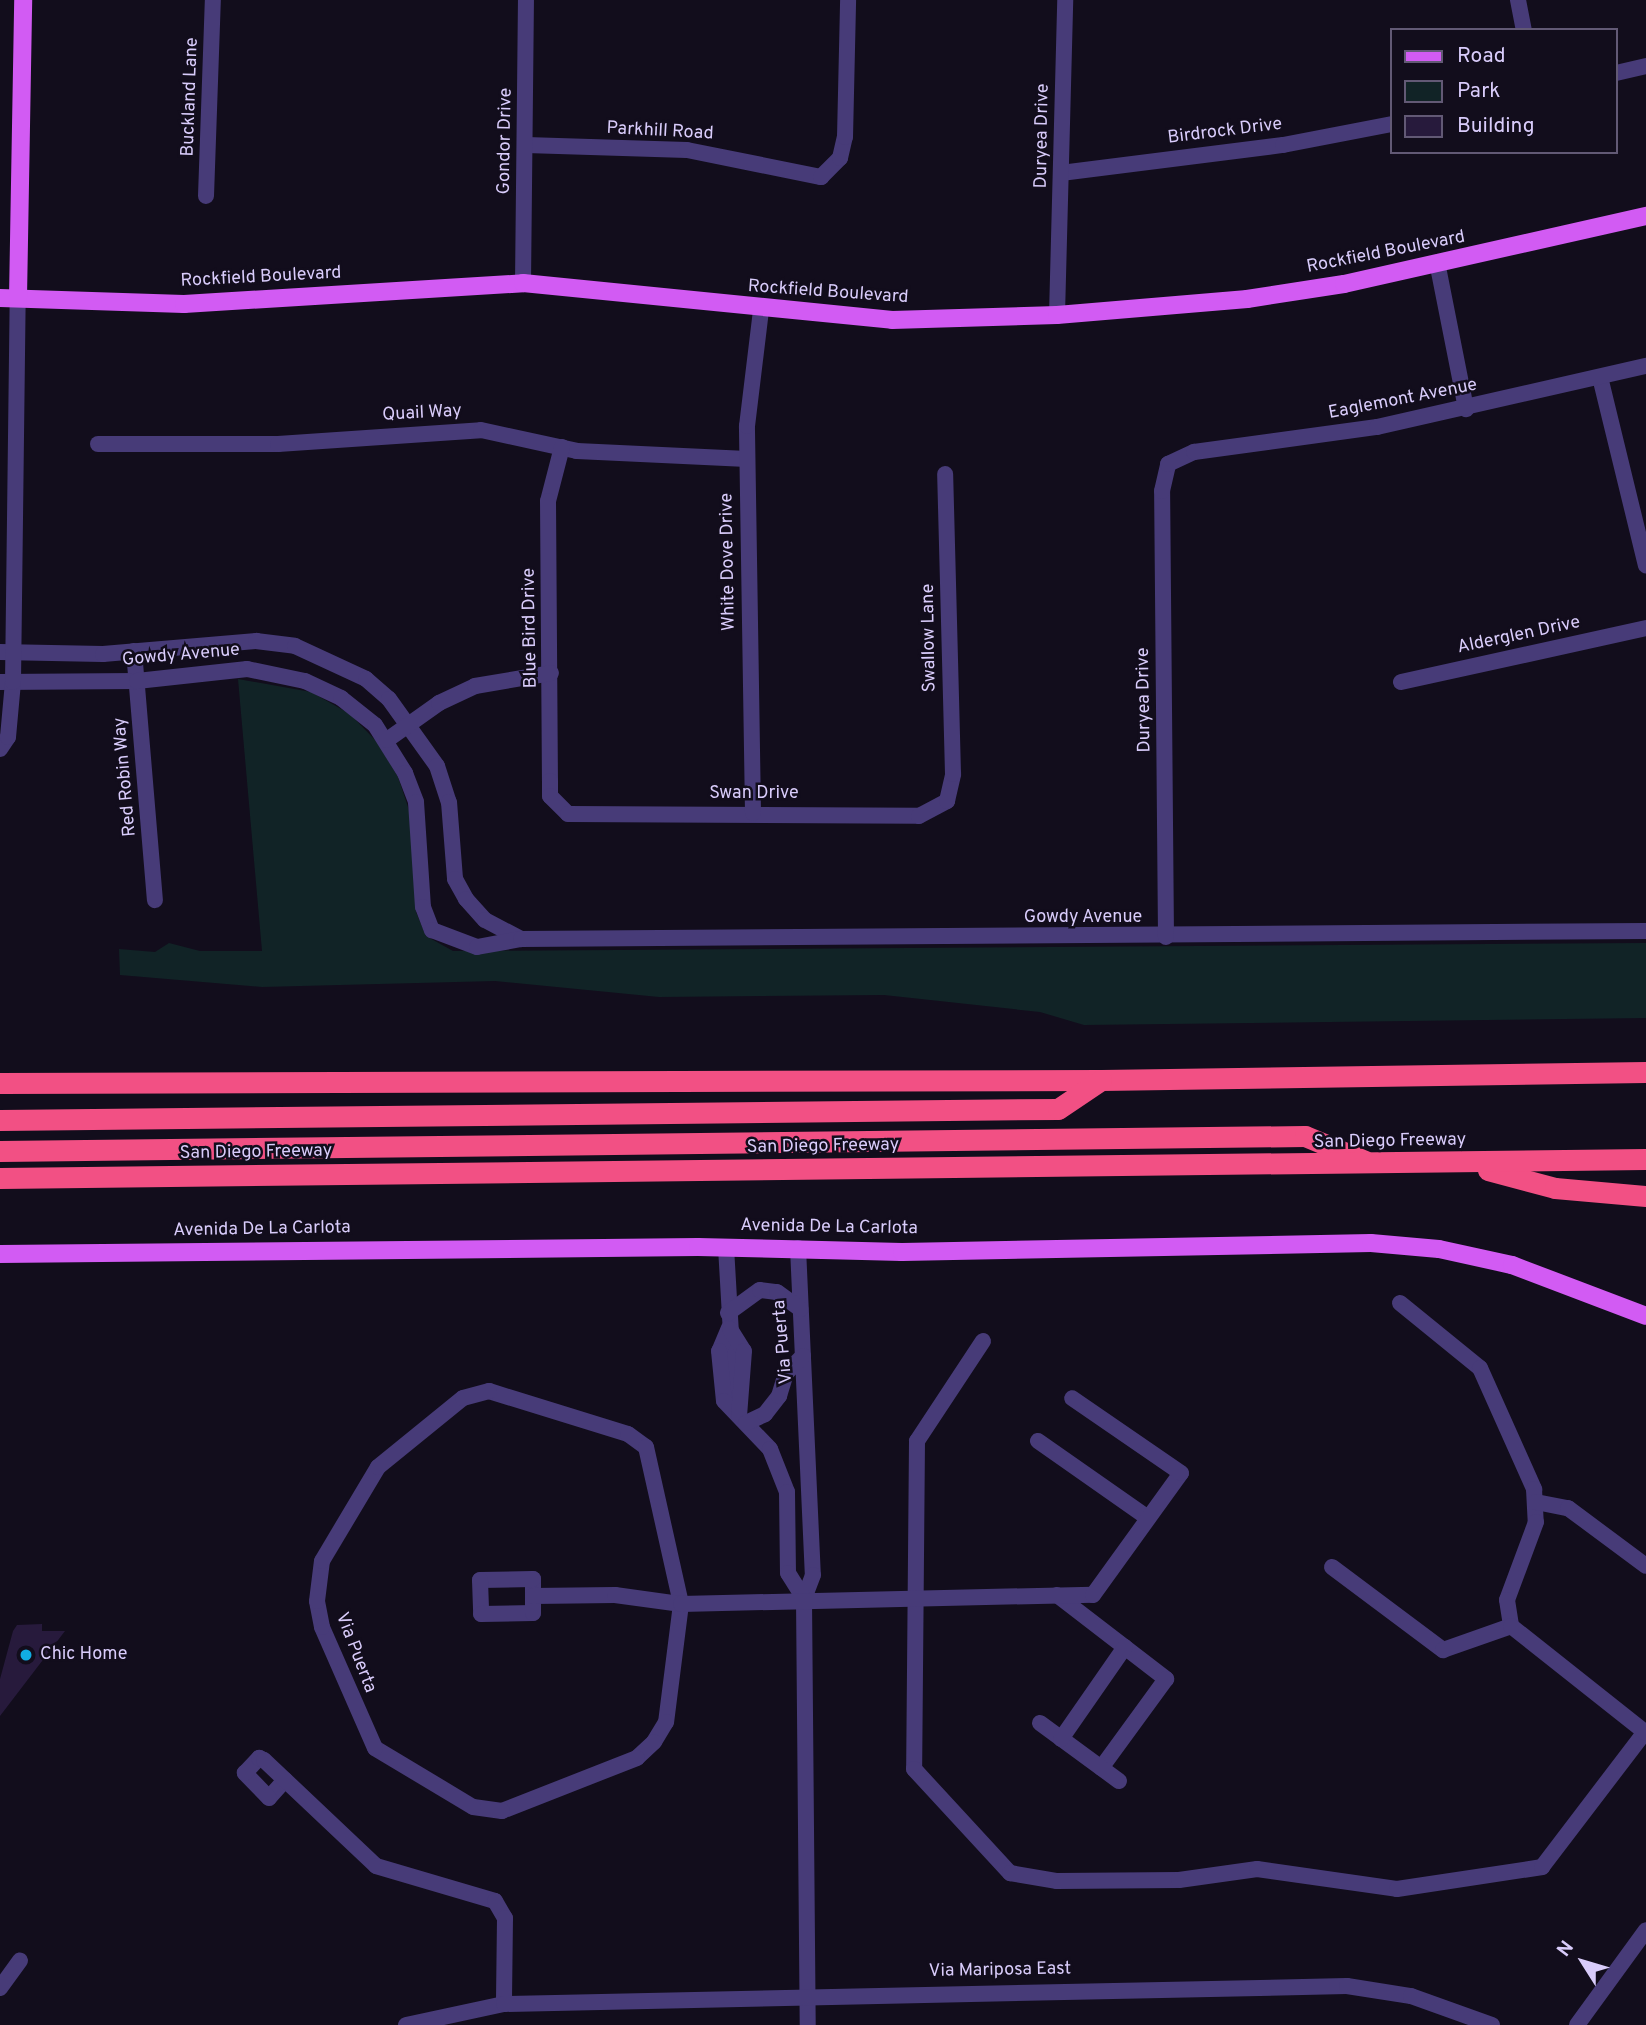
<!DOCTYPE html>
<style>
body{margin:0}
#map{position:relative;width:1646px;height:2025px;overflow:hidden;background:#120d1c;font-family:Overpass,sans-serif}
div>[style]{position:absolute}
.green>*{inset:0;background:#112326}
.building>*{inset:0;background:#271a3c}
.minor>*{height:16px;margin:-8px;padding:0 8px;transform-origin:8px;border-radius:8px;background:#473b78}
.major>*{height:18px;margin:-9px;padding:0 9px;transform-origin:9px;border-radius:9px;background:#d25bf3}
.highway>*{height:21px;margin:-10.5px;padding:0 10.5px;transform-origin:10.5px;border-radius:10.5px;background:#f25084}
.dots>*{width:19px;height:19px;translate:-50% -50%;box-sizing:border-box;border:4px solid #120d1c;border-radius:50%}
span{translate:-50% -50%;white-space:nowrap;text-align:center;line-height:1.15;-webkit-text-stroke:5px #120d1c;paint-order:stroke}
.street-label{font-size:18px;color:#d9ccfb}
.poi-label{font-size:18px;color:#d9ccfb}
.left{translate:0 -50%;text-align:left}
.legend{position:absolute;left:1390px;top:28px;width:228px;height:126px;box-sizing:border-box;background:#120d1c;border:2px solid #625975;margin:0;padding:9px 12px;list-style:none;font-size:21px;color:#d9ccfb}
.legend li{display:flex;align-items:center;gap:14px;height:35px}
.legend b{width:35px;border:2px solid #625975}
.north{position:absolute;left:1548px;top:1927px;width:70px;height:70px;-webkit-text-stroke:5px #120d1c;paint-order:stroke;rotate:307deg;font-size:19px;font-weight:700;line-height:28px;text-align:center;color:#d9ccfb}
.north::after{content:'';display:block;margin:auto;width:24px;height:32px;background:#d9ccfb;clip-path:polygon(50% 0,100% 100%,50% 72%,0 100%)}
</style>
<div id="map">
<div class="green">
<i style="clip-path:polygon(238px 679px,311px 692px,350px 714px,377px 742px,398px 777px,411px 816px,416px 912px,426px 936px,453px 951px,1646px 943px,1646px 1018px,1084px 1025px,1040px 1012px,884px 995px,659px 997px,495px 981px,262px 987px,120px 975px,119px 949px,155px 952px,169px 943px,200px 951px,262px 951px)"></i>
</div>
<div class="building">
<i style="clip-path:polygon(42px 1624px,42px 1631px,65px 1631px,0 1716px,0 1679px,13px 1631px,17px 1625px)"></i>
</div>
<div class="minor">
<i style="left:1518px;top:0;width:31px;rotate:79deg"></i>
<i style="left:1616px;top:73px;width:31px;rotate:-13deg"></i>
<i style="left:526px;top:145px;width:161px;rotate:1.8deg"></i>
<i style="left:687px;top:150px;width:137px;rotate:11.4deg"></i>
<i style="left:821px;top:177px;width:27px;rotate:-45deg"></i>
<i style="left:840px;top:158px;width:22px;rotate:-77deg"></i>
<i style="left:845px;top:137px;width:137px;rotate:-88.7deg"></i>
<i style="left:1061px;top:173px;width:224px;rotate:-7.2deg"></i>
<i style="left:1283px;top:145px;width:111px;rotate:-10.9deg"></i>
<i style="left:206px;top:196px;width:196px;rotate:-88deg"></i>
<i style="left:1438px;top:267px;width:145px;rotate:78.8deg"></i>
<i style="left:523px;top:283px;width:283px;rotate:-89.4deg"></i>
<i style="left:1057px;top:315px;width:315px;rotate:-88.5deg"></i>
<i style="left:1600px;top:377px;width:194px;rotate:76.3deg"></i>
<i style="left:98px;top:444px;width:180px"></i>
<i style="left:278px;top:444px;width:203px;rotate:-3.9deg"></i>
<i style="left:481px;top:430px;width:98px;rotate:12.3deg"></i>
<i style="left:577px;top:451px;width:170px;rotate:2.7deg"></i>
<i style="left:562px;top:447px;width:56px;rotate:104.5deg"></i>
<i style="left:548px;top:501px;width:280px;rotate:89.6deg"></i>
<i style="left:550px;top:781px;width:15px;rotate:90deg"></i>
<i style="left:550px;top:796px;width:25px;rotate:45deg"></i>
<i style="left:568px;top:814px;width:351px;rotate:0.3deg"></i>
<i style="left:919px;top:816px;width:32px;rotate:-28deg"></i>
<i style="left:947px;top:801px;width:28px;rotate:-77deg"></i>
<i style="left:953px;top:774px;width:300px;rotate:-91.5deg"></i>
<i style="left:134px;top:651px;width:250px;rotate:85.2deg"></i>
<i style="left:0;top:652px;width:103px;rotate:1.1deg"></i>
<i style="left:103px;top:654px;width:154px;rotate:-4.9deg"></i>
<i style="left:256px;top:641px;width:39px;rotate:7deg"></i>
<i style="left:295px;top:646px;width:78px;rotate:24.9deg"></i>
<i style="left:366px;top:679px;width:30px;rotate:41deg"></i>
<i style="left:389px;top:699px;width:82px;rotate:54.4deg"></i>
<i style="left:437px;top:766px;width:38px;rotate:72deg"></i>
<i style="left:449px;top:802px;width:77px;rotate:85.5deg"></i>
<i style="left:455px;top:879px;width:23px;rotate:61deg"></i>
<i style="left:466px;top:899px;width:28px;rotate:48deg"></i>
<i style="left:485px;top:920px;width:41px;rotate:27.8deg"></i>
<i style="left:0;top:682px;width:137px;rotate:-0.4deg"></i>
<i style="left:137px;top:681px;width:111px;rotate:-6.2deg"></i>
<i style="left:247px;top:669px;width:59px;rotate:11.7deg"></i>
<i style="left:305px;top:681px;width:40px;rotate:25deg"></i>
<i style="left:341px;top:698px;width:43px;rotate:38.5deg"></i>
<i style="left:375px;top:725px;width:57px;rotate:58deg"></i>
<i style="left:405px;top:773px;width:31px;rotate:69deg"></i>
<i style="left:416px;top:802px;width:105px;rotate:86.2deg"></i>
<i style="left:423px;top:907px;width:25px;rotate:69deg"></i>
<i style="left:432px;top:930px;width:48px;rotate:20.7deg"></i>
<i style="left:477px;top:947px;width:45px;rotate:-10.3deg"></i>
<i style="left:521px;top:939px;width:1125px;rotate:-0.41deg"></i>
<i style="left:1401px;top:682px;width:251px;rotate:-12.4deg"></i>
<i style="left:387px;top:740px;width:64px;rotate:-35.4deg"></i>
<i style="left:439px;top:703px;width:40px;rotate:-25deg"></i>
<i style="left:475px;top:686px;width:77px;rotate:-9.7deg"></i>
<i style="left:0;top:749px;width:14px;rotate:-56deg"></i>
<i style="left:8px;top:737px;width:55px;rotate:-84.8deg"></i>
<i style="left:13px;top:682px;width:384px;rotate:-89.3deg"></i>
<i style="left:753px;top:813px;width:387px;rotate:-90.9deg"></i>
<i style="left:747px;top:426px;width:116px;rotate:-83.1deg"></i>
<i style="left:1166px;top:937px;width:446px;rotate:-90.5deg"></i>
<i style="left:1162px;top:491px;width:28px;rotate:-77deg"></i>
<i style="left:1168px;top:464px;width:29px;rotate:-25deg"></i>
<i style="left:1194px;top:452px;width:185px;rotate:-7.8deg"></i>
<i style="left:1377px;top:427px;width:276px;rotate:-12.8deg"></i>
<i style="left:726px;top:1247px;width:158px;rotate:86.7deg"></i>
<i style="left:798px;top:1248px;width:327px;rotate:87.4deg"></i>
<i style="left:813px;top:1575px;width:26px;rotate:111deg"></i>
<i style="left:804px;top:1599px;width:426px;rotate:89.5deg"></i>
<i style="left:1400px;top:1303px;width:103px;rotate:39.1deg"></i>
<i style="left:1480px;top:1368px;width:133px;rotate:65.9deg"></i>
<i style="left:1534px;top:1489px;width:33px;rotate:87deg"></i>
<i style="left:1536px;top:1522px;width:83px;rotate:110.4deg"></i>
<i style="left:1507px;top:1600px;width:26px;rotate:81deg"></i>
<i style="left:728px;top:1313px;width:39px;rotate:-36deg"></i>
<i style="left:760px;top:1290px;width:17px;rotate:7deg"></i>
<i style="left:777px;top:1292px;width:29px;rotate:36deg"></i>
<i style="left:729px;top:1328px;width:25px;rotate:113deg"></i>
<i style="left:719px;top:1351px;width:50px;rotate:84.3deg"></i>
<i style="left:724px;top:1401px;width:66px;rotate:46.2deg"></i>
<i style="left:770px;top:1449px;width:46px;rotate:68.4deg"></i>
<i style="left:787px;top:1492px;width:81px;rotate:89.3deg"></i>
<i style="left:788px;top:1573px;width:31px;rotate:58deg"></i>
<i style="left:730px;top:1329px;width:26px;rotate:58deg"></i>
<i style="left:744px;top:1351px;width:65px;rotate:94.4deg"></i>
<i style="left:983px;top:1341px;width:120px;rotate:123.4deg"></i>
<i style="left:917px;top:1441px;width:328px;rotate:90.5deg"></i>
<i style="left:914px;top:1769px;width:142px;rotate:47.3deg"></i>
<i style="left:1010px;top:1873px;width:48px;rotate:9.7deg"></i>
<i style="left:1057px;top:1881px;width:122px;rotate:-0.5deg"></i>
<i style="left:1179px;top:1880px;width:79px;rotate:-8deg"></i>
<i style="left:1257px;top:1869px;width:141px;rotate:8.1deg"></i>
<i style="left:1397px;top:1889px;width:147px;rotate:-8.6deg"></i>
<i style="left:1542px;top:1867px;width:170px;rotate:-52.7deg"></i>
<i style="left:489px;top:1391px;width:145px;rotate:17.2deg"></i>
<i style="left:628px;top:1434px;width:22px;rotate:36deg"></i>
<i style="left:646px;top:1447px;width:161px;rotate:77.4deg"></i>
<i style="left:681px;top:1604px;width:119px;rotate:97.2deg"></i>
<i style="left:666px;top:1722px;width:23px;rotate:121deg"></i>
<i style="left:654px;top:1742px;width:23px;rotate:137deg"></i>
<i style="left:637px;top:1758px;width:145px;rotate:158.6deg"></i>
<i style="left:502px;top:1811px;width:29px;rotate:-172deg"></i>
<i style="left:473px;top:1807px;width:114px;rotate:-149deg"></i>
<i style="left:375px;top:1748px;width:132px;rotate:-113.7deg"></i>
<i style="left:322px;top:1627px;width:26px;rotate:-101deg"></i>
<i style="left:317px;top:1601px;width:40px;rotate:-82.9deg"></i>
<i style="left:322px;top:1561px;width:109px;rotate:-59.2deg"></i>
<i style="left:378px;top:1467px;width:109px;rotate:-39.1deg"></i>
<i style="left:463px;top:1398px;width:27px;rotate:-15deg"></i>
<i style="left:746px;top:1423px;width:21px;rotate:-25deg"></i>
<i style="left:765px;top:1414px;width:23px;rotate:-52deg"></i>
<i style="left:779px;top:1396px;width:24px;rotate:-73deg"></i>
<i style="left:786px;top:1373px;width:24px;rotate:-45deg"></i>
<i style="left:1038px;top:1441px;width:134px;rotate:35deg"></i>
<i style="left:1536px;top:1502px;width:33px;rotate:11deg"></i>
<i style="left:1568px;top:1508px;width:97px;rotate:36.6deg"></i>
<i style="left:1332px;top:1567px;width:139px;rotate:36.8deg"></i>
<i style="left:1443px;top:1650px;width:72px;rotate:-19.4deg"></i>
<i style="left:1057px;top:1595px;width:138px;rotate:37.6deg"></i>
<i style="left:1166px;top:1679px;width:110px;rotate:126.1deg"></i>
<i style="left:533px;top:1596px;width:17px;rotate:-90deg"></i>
<i style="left:533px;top:1579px;width:53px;rotate:178.9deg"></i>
<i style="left:480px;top:1580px;width:34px;rotate:88deg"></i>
<i style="left:481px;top:1614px;width:52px;rotate:-1.1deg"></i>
<i style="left:533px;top:1613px;width:17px;rotate:-90deg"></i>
<i style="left:533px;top:1596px;width:82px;rotate:-0.7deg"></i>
<i style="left:615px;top:1595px;width:67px;rotate:7.8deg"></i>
<i style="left:681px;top:1604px;width:412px;rotate:-1.3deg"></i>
<i style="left:1093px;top:1595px;width:150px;rotate:-54.2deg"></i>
<i style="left:1181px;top:1473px;width:132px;rotate:-145.5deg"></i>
<i style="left:1511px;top:1626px;width:172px;rotate:38.4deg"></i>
<i style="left:1040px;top:1723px;width:98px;rotate:36.3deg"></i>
<i style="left:1061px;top:1739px;width:112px;rotate:-55.2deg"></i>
<i style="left:285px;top:1780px;width:24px;rotate:132deg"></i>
<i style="left:269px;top:1798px;width:35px;rotate:-134deg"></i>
<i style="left:245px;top:1773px;width:21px;rotate:-47deg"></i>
<i style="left:259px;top:1758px;width:5px;rotate:22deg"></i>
<i style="left:264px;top:1760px;width:154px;rotate:43.4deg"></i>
<i style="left:376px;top:1866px;width:124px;rotate:16.4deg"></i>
<i style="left:495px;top:1901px;width:20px;rotate:60deg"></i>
<i style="left:505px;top:1918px;width:86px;rotate:90.7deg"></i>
<i style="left:0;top:1988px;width:34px;rotate:-54deg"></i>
<i style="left:406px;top:2025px;width:100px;rotate:-12.1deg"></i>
<i style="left:504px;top:2004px;width:843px;rotate:-1.22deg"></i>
<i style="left:1347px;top:1986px;width:65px;rotate:8.9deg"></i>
<i style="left:1411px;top:1996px;width:86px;rotate:19.7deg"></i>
<i style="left:1577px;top:2025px;width:117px;rotate:-54deg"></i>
</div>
<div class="major">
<i style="left:0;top:298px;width:184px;rotate:1.9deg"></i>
<i style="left:184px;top:304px;width:340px;rotate:-3.5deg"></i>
<i style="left:523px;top:283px;width:371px;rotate:5.7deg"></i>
<i style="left:892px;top:320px;width:165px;rotate:-1.7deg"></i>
<i style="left:1057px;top:315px;width:191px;rotate:-4.8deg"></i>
<i style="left:1247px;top:299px;width:98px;rotate:-8.8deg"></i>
<i style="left:1344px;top:284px;width:310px;rotate:-12.7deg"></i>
<i style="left:18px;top:298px;width:298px;rotate:-89deg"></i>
<i style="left:0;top:1254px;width:698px;rotate:-0.57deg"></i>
<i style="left:698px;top:1247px;width:204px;rotate:1.4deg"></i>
<i style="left:902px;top:1252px;width:469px;rotate:-1.1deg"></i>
<i style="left:1371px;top:1243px;width:68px;rotate:5deg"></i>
<i style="left:1439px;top:1249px;width:75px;rotate:12.4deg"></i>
<i style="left:1512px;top:1265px;width:143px;rotate:20.8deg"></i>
</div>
<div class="highway">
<i style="left:0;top:1083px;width:1101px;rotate:-0.16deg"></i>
<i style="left:1101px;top:1080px;width:545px;rotate:-0.84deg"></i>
<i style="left:0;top:1120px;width:1058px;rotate:-0.6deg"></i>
<i style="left:1058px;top:1109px;width:52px;rotate:-34deg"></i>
<i style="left:0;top:1151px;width:1305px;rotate:-0.66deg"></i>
<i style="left:1305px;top:1136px;width:65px;rotate:22.6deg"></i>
<i style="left:1488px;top:1170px;width:69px;rotate:15deg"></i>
<i style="left:1555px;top:1188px;width:91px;rotate:5deg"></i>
<i style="left:0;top:1178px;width:1646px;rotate:-0.66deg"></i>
</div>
<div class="dots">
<i style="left:26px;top:1655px;background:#11ace3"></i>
</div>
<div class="street-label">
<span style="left:191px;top:97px;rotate:-88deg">Buckland Lane</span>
<span style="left:660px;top:132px;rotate:3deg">Parkhill Road</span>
<span style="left:1225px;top:132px;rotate:-7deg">Birdrock Drive</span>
<span style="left:1043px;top:136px;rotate:-89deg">Duryea Drive</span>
<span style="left:506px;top:141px;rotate:-89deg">Gondor Drive</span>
<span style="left:1386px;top:253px;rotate:-11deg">Rockfield Boulevard</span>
<span style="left:261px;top:278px;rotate:-3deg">Rockfield Boulevard</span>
<span style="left:828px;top:293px;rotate:4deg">Rockfield Boulevard</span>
<span style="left:1403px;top:400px;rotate:-11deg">Eaglemont Avenue</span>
<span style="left:422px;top:414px;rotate:-3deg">Quail Way</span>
<span style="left:729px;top:562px;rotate:-91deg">White Dove Drive</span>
<span style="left:531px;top:628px;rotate:-91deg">Blue Bird Drive</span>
<span style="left:1519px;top:636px;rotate:-12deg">Alderglen Drive</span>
<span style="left:930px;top:638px;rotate:-91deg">Swallow Lane</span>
<span style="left:181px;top:656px;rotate:-5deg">Gowdy Avenue</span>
<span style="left:1145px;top:700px;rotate:-91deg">Duryea Drive</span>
<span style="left:126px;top:777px;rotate:-95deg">Red Robin Way</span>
<span style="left:754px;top:794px">Swan Drive</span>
<span style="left:1083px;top:918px">Gowdy Avenue</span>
<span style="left:1390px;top:1142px;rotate:-1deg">San Diego Freeway</span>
<span style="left:823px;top:1147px;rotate:-1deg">San Diego Freeway</span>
<span style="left:256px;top:1153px;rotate:-1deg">San Diego Freeway</span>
<span style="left:829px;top:1228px;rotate:1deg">Avenida De La Carlota</span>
<span style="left:262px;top:1230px;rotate:-1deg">Avenida De La Carlota</span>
<span style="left:784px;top:1342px;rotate:-95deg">Via Puerta</span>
<span style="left:355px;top:1653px;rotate:69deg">Via Puerta</span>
<span style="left:1000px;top:1971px;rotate:-1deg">Via Mariposa East</span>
</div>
<div class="poi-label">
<span class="left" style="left:40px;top:1655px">Chic Home</span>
</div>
<ul class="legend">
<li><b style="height:9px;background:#d25bf3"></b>Road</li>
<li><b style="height:19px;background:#112326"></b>Park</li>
<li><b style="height:19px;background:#271a3c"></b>Building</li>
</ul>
<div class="north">N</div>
</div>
